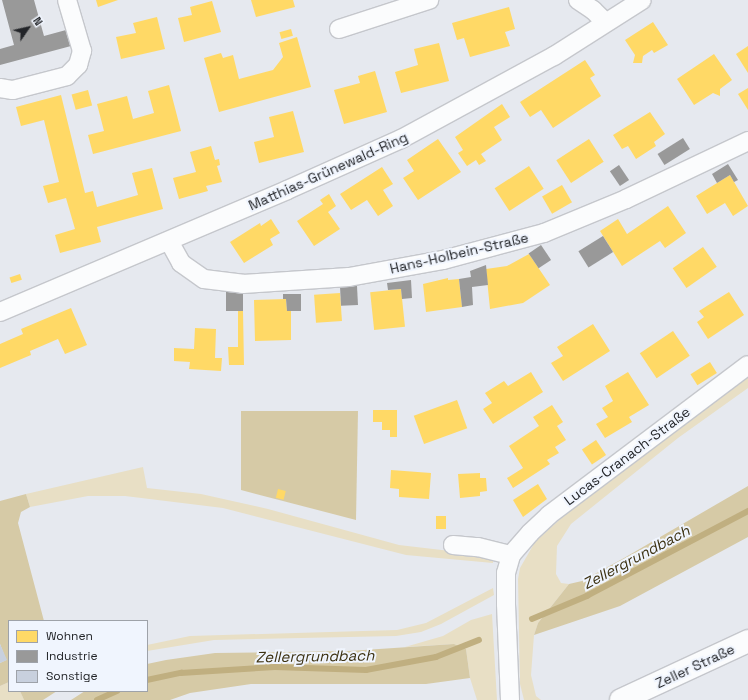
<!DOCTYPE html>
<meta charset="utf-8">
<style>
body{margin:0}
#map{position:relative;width:748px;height:700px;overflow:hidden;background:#e6e9ef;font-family:"Space Grotesk",sans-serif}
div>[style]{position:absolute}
.green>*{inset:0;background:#e8dfc5}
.forest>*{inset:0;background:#d6caa6}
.homes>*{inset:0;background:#ffd966;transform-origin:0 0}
.industry>*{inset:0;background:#999;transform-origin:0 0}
.stream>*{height:5.5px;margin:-2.75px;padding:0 2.75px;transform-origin:2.75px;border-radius:2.75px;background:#c0af80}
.building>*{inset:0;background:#c8d0de}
.roads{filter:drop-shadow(1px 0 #c5c7cc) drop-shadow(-1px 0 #c5c7cc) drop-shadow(0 1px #c5c7cc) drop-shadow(0 -1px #c5c7cc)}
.minor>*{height:18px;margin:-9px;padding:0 9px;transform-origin:9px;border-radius:9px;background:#fbfcfd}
.tertiary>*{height:22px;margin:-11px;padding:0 11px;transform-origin:11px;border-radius:11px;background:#fbfcfd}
span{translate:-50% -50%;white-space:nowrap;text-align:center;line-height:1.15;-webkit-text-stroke:4px #f0f5fe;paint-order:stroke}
.street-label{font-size:14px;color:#232529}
.water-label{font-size:15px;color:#3c3111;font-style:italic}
.legend{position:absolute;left:8px;top:620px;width:140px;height:72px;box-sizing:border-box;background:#f0f5fe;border:1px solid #9ea2a9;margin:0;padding:5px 7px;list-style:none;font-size:12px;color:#232529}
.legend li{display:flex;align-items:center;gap:8px;height:20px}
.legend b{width:20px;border:1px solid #9ea2a9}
.north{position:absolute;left:8px;top:8px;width:40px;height:40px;-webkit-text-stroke:3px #f0f5fe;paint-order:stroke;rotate:56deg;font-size:11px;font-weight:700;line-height:16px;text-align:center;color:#232529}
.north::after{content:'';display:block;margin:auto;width:14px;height:18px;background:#232529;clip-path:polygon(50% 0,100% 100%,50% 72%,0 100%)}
</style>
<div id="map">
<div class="green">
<i style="clip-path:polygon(748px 377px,748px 388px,678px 438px,571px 524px,557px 546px,556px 574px,561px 583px,569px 584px,538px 623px,534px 635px,531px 675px,536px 696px,541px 700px,524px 700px,520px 684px,518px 579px,520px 568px,535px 542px,569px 511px)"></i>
<i style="clip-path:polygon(143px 467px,147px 488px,201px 494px,268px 509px,399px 545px,493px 556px,493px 563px,406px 555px,223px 508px,125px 496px,88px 496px,30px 507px,26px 494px)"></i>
<i style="clip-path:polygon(493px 588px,494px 595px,441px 624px,421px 632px,396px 636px,214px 640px,147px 651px,147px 645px,190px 636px,397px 630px,426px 623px)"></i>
<i style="clip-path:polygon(492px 614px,497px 700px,477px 700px,470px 678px,466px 649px,454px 644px,405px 647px,443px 636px,471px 620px)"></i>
<i style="clip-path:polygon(9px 682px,9px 691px,20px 691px,24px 700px,0 700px,0 686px)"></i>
</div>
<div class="forest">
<i style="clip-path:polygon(241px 411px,358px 411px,356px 520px,241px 490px)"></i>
<i style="clip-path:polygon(748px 486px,748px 537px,620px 606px,534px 635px,538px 623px,569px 584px,582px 581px,624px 558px)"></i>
<i style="clip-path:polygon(26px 494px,30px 507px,21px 512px,18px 523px,44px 621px,9px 621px,9px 682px,0 686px,0 663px,6px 660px,0 644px,0 501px)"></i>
<i style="clip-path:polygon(454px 644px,466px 649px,470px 678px,426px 684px,251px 684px,190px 693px,170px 700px,71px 700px,85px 691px,147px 691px,147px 664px,166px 660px,215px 653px,349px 651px)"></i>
<i style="clip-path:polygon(20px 691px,57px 691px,43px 700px,24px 700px)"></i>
</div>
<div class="homes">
<i style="clip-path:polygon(96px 0,118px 0,98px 7px)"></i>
<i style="clip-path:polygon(251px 0,293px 0,295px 7px,256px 17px)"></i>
<i style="clip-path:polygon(212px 1px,221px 32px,184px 42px,178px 18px,192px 15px,190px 7px)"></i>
<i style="clip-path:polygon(509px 7px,515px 29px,505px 32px,510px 46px,470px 57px,464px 38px,457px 40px,452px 23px)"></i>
<i style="clip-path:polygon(157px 17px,165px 49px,121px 59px,116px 37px,136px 33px,133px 23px)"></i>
<i style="clip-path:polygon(653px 22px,668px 45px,654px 53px,652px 50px,643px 56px,642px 63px,633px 63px,635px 55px,625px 40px)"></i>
<i style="left:291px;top:29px;width:7px;height:12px;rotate:74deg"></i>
<i style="clip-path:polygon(297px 37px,311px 87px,219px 112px,204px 58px,221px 53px,223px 58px,233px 55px,239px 79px,273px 70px,283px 57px,279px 43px)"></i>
<i style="clip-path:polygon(439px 43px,449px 81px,401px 93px,395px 72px,418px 65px,414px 49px)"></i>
<i style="clip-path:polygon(748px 46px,748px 73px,736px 54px)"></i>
<i style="clip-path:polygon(714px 54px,732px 80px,720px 89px,720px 96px,713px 93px,694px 105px,677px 79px)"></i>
<i style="clip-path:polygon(585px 60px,595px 75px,590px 78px,601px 96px,553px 128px,541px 110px,530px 117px,520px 102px)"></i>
<i style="clip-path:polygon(375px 71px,387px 112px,344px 124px,334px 90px,360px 83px,358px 76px)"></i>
<i style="clip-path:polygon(169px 85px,181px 131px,93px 154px,88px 135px,104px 131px,97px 104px,127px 96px,133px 119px,154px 113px,148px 91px)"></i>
<i style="clip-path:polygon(748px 88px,748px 110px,738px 94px)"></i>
<i style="left:88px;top:90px;width:16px;height:17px;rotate:75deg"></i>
<i style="clip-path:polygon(61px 95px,85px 193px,93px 191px,97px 207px,138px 195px,132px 173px,152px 168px,163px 209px,97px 227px,101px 242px,60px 253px,55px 235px,75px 229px,66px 198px,48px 203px,43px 186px,59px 182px,44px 120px,21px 126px,16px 107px)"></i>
<i style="clip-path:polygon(502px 104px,510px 117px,494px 127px,502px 140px,481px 154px,486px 161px,479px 165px,476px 160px,467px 166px,458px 153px,463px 150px,455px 137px)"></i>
<i style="clip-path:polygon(293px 111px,304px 152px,259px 163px,254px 142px,274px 137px,269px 117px)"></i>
<i style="clip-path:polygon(650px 112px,665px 134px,654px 142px,656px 146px,636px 159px,628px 146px,622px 149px,613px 135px)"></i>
<i style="clip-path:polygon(438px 139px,461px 172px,418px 200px,403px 178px,414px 171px,407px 160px)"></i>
<i style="left:589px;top:139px;width:27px;height:39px;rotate:57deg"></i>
<i style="clip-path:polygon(211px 146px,215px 160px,219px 159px,220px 165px,217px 166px,222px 182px,206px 186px,208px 191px,179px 199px,173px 178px,196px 172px,190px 152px)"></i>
<i style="left:529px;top:166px;width:27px;height:41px;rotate:57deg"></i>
<i style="clip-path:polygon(382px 167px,393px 184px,383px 190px,393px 206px,378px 216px,367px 200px,351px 210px,340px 194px)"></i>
<i style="clip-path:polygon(730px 175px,748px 206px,733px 216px,725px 203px,707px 214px,696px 196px)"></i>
<i style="left:562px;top:185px;width:20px;height:23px;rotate:60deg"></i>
<i style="clip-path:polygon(329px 194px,336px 206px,328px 212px,340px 229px,314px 246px,297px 221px,323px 204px,320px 200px)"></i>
<i style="clip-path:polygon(668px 206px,686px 233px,665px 248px,660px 241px,622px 266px,600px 231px,618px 219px,627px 234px)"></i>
<i style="clip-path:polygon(271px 219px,280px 233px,270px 239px,273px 245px,244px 263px,230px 242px,260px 223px,261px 226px)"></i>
<i style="left:703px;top:247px;width:24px;height:37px;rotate:55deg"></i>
<i style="clip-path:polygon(529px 254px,550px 285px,523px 303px,490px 309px,486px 269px,507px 266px)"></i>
<i style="left:20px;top:274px;width:6px;height:11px;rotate:72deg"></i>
<i style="clip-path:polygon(448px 278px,448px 280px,459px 279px,462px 307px,426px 312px,423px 284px)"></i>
<i style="left:401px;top:289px;width:38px;height:31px;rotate:84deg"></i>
<i style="clip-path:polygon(729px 292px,744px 315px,708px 339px,697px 322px,704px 317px,699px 311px)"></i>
<i style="left:340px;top:293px;width:28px;height:26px;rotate:86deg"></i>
<i style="clip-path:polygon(286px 299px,287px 311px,291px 311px,291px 340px,255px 341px,254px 300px)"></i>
<i style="clip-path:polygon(71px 308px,87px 345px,65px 354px,58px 339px,30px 351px,31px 355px,0 368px,0 344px,23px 334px,21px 329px)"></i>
<i style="clip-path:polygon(238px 311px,243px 311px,244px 365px,229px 365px,228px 347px,238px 347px)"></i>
<i style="clip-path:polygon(593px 324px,610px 351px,563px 381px,551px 363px,563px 356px,557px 347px)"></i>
<i style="clip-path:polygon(195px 328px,216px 329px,215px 358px,222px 358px,221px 371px,189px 369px,190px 362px,174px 361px,174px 348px,194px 349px)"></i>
<i style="left:673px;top:331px;width:30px;height:40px;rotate:56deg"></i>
<i style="left:710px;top:362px;width:13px;height:23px;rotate:58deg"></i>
<i style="clip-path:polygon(531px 372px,543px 392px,493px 424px,483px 409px,492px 403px,485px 393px,504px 381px,508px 386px)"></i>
<i style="clip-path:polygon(628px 372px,649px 405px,629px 417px,632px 422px,605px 438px,596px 424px,608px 417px,602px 408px,613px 401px,605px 386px)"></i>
<i style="left:457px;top:400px;width:30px;height:46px;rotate:70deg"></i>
<i style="clip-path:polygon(552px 405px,563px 422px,557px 426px,566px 440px,555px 447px,559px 453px,547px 460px,550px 464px,513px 488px,507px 478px,523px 468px,509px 446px,539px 426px,533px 417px)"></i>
<i style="clip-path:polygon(373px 410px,397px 410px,397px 437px,390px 437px,390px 430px,382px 430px,382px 422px,373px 422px)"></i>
<i style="left:596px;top:440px;width:18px;height:17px;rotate:56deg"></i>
<i style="clip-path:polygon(391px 470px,431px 473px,429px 499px,399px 497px,399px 489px,390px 488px)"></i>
<i style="clip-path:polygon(480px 473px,480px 478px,486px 478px,487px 491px,480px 492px,480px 496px,460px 498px,458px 474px)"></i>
<i style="clip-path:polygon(538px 484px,547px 499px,523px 517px,513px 500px)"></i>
<i style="left:278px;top:489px;width:8px;height:9px;rotate:14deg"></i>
<i style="left:436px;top:516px;width:10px;height:13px"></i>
</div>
<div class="industry">
<i style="clip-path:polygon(2px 0,34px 0,44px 36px,66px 30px,71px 46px,0 65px,0 49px,14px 45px)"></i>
<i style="left:683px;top:138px;width:13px;height:30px;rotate:58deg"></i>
<i style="clip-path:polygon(728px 164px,738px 180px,734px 182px,730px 175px,717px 183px,712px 174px)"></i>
<i style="left:619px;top:165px;width:18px;height:11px;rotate:56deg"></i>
<i style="left:603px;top:236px;width:19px;height:29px;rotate:58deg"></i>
<i style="left:541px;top:245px;width:18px;height:15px;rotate:56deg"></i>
<i style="clip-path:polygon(486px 265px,488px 285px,472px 287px,473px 305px,462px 307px,459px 279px,471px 277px,470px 271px)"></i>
<i style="clip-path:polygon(411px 280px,412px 298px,402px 299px,401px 289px,388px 290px,387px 283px)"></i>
<i style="left:357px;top:286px;width:19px;height:17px;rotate:87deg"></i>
<i style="left:243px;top:292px;width:19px;height:17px;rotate:90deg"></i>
<i style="clip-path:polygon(283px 294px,301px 294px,301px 311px,287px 311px,286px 299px,283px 299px)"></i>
</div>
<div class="stream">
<i style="left:532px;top:619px;width:60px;rotate:-22.7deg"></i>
<i style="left:587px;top:596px;width:182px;rotate:-27.8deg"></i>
<i style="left:147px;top:680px;width:35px;rotate:-12deg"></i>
<i style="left:181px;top:673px;width:94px;rotate:-3.7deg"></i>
<i style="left:275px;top:667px;width:91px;rotate:1.9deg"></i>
<i style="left:366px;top:670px;width:71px;rotate:-10.5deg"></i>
<i style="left:436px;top:657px;width:46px;rotate:-21.6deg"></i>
<i style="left:97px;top:700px;width:22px;rotate:-24deg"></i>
</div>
<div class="building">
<i style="clip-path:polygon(0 644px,7px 660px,0 663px)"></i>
</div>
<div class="roads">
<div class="minor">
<i style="left:578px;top:0;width:18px;rotate:34deg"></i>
<i style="left:593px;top:10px;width:18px;rotate:45deg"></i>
<i style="left:339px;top:29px;width:95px;rotate:-17.9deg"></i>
<i style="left:0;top:88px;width:13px;rotate:9deg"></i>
<i style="left:13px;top:90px;width:56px;rotate:-14.5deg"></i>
<i style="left:67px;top:76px;width:16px;rotate:-45deg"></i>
<i style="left:78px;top:65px;width:15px;rotate:-74deg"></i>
<i style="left:82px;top:51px;width:53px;rotate:-106.4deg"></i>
<i style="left:169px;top:241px;width:25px;rotate:61deg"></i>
<i style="left:181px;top:263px;width:28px;rotate:35deg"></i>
<i style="left:204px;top:279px;width:39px;rotate:7deg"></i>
<i style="left:243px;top:284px;width:106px;rotate:-3.8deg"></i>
<i style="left:349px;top:277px;width:96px;rotate:-10.3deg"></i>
<i style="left:443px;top:260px;width:105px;rotate:-15deg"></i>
<i style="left:544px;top:233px;width:89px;rotate:-22.5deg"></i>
<i style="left:626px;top:199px;width:135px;rotate:-25.4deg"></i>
<i style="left:0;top:312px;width:312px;rotate:-23deg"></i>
<i style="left:287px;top:190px;width:125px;rotate:-24.1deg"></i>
<i style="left:401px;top:139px;width:174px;rotate:-28.5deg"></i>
<i style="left:554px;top:56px;width:104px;rotate:-32.5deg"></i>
<i style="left:453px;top:545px;width:25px;rotate:5deg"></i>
<i style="left:478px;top:547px;width:34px;rotate:14deg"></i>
<i style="left:510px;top:700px;width:97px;rotate:-92.4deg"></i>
<i style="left:506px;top:603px;width:30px;rotate:-90deg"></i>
<i style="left:506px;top:573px;width:19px;rotate:-74deg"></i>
<i style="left:511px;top:555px;width:29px;rotate:-49deg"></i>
<i style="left:530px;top:533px;width:26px;rotate:-43deg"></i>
<i style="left:549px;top:515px;width:249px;rotate:-37deg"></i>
</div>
<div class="tertiary">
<i style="left:621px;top:700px;width:140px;rotate:-24.9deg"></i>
</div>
</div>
<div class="street-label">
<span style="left:328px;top:171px;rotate:-24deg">Matthias-Grünewald-Ring</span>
<span style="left:459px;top:253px;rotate:-13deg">Hans-Holbein-Straße</span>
<span style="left:627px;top:456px;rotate:-37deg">Lucas-Cranach-Straße</span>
<span style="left:695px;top:666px;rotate:-25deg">Zeller Straße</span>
</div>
<div class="water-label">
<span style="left:636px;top:557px;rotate:-28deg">Zellergrundbach</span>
<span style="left:315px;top:656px;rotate:-1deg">Zellergrundbach</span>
</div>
<ul class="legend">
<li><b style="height:11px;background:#ffd966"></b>Wohnen</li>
<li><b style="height:11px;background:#999"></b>Industrie</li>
<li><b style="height:11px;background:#c8d0de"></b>Sonstige</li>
</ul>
<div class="north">N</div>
</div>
